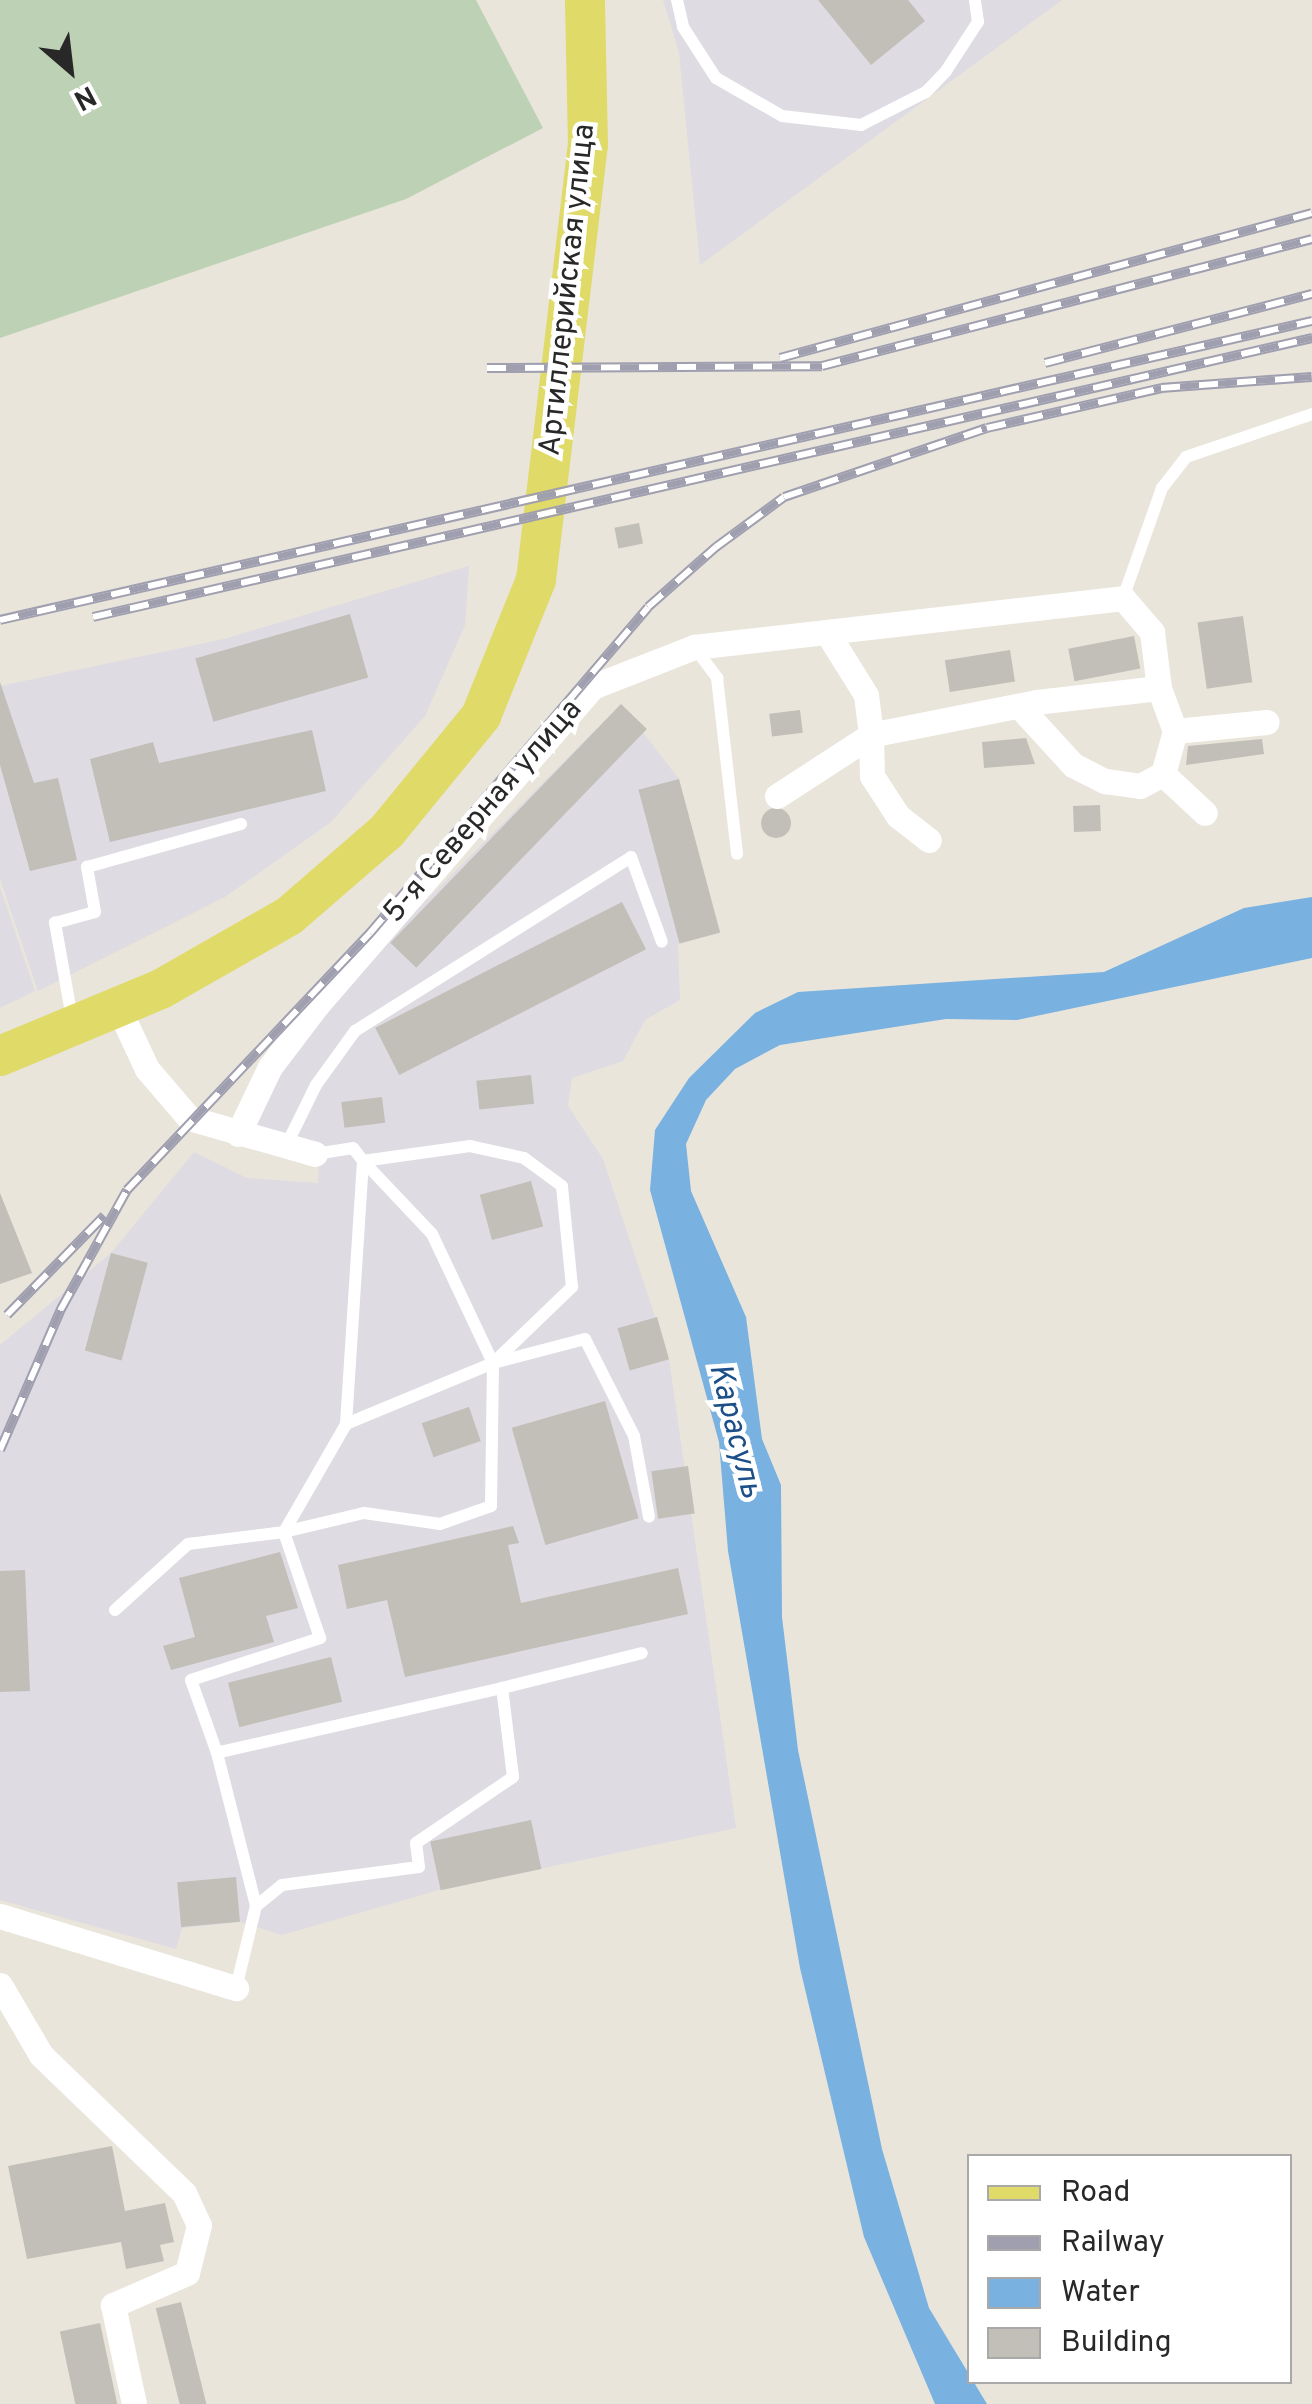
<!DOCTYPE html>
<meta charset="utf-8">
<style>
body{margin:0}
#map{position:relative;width:1312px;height:2404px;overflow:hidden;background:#e9e5db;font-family:Overpass,sans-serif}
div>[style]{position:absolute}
.industrial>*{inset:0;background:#dedbe2}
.cemetery>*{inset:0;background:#bdd1b4}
.water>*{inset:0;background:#79b1e0}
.building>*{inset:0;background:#c1bfb8;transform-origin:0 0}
.round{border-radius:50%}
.service>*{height:12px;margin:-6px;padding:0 6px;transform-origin:6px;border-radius:6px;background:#fff}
.minor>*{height:25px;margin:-12.5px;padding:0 12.5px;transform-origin:12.5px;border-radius:12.5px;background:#fff}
.primary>*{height:40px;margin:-20px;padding:0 20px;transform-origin:20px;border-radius:20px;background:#e0da69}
.rail>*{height:10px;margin-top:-5px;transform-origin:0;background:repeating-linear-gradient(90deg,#fff 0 19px,#9f9fb0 0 38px);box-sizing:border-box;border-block:2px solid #9f9fb0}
span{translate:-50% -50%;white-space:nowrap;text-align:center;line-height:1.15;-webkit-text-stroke:9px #fff;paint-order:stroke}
.street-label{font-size:30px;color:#282828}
.water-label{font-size:32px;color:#1c4f88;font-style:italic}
.legend{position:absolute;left:967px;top:2154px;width:325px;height:230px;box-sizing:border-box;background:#fff;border:2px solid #a9a9a9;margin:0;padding:12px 18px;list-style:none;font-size:30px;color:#282828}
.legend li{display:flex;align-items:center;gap:20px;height:50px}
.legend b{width:50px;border:2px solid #a9a9a9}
.north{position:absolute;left:20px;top:20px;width:100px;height:100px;-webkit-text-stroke:8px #fff;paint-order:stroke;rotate:152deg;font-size:28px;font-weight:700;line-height:40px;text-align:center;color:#282828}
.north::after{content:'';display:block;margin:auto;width:35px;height:45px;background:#282828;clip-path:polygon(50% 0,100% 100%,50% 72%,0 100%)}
</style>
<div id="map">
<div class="industrial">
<i style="clip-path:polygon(663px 0,1062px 0,700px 265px,679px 52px)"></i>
<i style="clip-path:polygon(469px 566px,465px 625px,425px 716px,331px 822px,225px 897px,38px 991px,0 879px,0 686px,224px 639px)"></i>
<i style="clip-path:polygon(621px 704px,679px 779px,719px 933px,678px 944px,680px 1000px,645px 1020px,623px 1061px,572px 1078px,568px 1106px,603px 1159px,669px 1359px,736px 1828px,439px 1890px,282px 1935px,240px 1922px,182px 1928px,176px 1949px,0 1900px,0 1345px,111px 1253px,194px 1152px,247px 1178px,318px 1183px,320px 1143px,256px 1128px,284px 1063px,387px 940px)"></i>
<i style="clip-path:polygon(0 887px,35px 991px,0 1008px)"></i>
</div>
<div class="cemetery">
<i style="clip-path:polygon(0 0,476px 0,543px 128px,406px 199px,0 338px)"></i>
</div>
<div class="water">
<i style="clip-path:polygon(1312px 897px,1312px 958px,1017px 1020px,946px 1019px,780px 1045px,735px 1069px,706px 1100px,686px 1144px,691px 1191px,746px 1317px,762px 1439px,781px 1485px,782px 1617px,798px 1750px,882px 2149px,929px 2308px,987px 2404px,935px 2404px,864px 2237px,800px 1968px,728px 1551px,719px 1442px,650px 1190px,655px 1130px,689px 1078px,755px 1013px,798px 992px,1104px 972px,1244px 908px)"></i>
</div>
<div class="building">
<i style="clip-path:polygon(818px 0,908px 0,925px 21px,871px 65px)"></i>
<i style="left:639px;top:523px;width:21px;height:25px;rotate:79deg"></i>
<i style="left:350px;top:614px;width:66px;height:161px;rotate:74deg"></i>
<i style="left:1243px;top:616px;width:67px;height:46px;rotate:82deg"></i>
<i style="left:1134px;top:636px;width:33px;height:67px;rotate:79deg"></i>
<i style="left:1010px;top:650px;width:32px;height:66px;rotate:81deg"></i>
<i style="clip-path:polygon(0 682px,34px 783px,58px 778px,77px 860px,30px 871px,0 765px)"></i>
<i style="left:621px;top:704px;width:36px;height:332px;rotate:44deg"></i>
<i style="left:800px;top:710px;width:23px;height:31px;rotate:83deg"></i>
<i style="clip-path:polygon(312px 730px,326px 791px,110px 842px,90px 759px,153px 742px,159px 763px)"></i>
<i style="clip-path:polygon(1026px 738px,1035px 764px,984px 768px,982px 742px)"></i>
<i style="clip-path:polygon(1262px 739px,1264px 754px,1186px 765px,1188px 746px)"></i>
<i style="left:679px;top:779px;width:159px;height:42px;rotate:75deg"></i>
<i style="left:1100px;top:805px;width:26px;height:27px;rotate:88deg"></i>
<i class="round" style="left:761px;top:808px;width:30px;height:30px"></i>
<i style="left:622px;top:902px;width:53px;height:277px;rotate:63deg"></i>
<i style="left:531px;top:1075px;width:29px;height:55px;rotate:84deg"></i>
<i style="left:382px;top:1097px;width:26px;height:41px;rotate:83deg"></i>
<i style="left:531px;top:1181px;width:47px;height:53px;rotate:75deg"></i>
<i style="clip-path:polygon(0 1193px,32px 1273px,0 1284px)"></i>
<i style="left:111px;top:1253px;width:38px;height:101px;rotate:15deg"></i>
<i style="left:657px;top:1317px;width:44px;height:41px;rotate:74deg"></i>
<i style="left:605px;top:1401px;width:122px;height:97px;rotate:74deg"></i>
<i style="left:469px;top:1407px;width:36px;height:50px;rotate:71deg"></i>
<i style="left:688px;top:1466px;width:48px;height:37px;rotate:82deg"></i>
<i style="clip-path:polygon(513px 1526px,519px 1543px,508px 1545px,521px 1603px,678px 1568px,688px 1614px,405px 1677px,387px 1600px,347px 1609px,338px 1565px)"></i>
<i style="clip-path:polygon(280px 1552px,298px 1608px,266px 1616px,274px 1642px,171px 1670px,163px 1646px,195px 1637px,179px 1578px)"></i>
<i style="clip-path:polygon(25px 1570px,30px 1691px,0 1692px,0 1571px)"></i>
<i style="left:331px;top:1657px;width:46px;height:106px;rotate:76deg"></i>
<i style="left:531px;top:1820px;width:50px;height:103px;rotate:78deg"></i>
<i style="left:236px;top:1877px;width:45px;height:59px;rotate:85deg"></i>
<i style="clip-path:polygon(112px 2146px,125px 2211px,165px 2203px,174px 2242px,160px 2245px,164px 2261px,126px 2269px,121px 2242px,27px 2259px,8px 2166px)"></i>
<i style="left:181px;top:2302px;width:105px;height:26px;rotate:76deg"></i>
<i style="left:100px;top:2323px;width:83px;height:41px;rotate:78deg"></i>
</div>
<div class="service">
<i style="left:677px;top:0;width:28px;rotate:77deg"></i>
<i style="left:683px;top:27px;width:61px;rotate:57.1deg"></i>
<i style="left:716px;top:78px;width:76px;rotate:29.9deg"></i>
<i style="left:782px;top:116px;width:80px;rotate:6.5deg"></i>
<i style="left:861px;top:125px;width:73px;rotate:-26.9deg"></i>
<i style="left:926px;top:92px;width:29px;rotate:-46deg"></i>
<i style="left:946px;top:71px;width:59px;rotate:-56.9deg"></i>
<i style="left:978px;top:22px;width:22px;rotate:-98deg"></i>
<i style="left:1123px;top:598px;width:117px;rotate:-70.5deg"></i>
<i style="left:1162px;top:488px;width:39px;rotate:-52deg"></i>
<i style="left:1186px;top:457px;width:133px;rotate:-18.8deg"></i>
<i style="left:694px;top:647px;width:39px;rotate:53deg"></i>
<i style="left:717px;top:678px;width:177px;rotate:83.5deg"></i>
<i style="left:72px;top:1018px;width:97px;rotate:-100.1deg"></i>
<i style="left:55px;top:923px;width:41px;rotate:-15.4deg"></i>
<i style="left:95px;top:912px;width:46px;rotate:-100.1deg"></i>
<i style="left:87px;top:867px;width:160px;rotate:-15.6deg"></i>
<i style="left:286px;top:1146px;width:68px;rotate:-63.8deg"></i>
<i style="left:316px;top:1085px;width:67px;rotate:-54.2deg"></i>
<i style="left:355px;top:1031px;width:326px;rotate:-32.2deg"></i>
<i style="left:631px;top:857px;width:90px;rotate:70deg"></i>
<i style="left:315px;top:1154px;width:38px;rotate:-9deg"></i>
<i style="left:353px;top:1148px;width:16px;rotate:52deg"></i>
<i style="left:363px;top:1161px;width:264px;rotate:93.7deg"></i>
<i style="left:115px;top:1610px;width:98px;rotate:-42.1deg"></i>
<i style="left:188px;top:1544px;width:97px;rotate:-7.1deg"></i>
<i style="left:284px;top:1532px;width:125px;rotate:-60.1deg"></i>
<i style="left:346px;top:1424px;width:159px;rotate:-22.5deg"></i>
<i style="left:493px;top:1363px;width:110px;rotate:-43.9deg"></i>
<i style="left:572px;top:1287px;width:101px;rotate:-95.7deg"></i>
<i style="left:562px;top:1186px;width:47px;rotate:-143.6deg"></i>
<i style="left:524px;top:1158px;width:55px;rotate:-167.5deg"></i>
<i style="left:470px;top:1146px;width:108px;rotate:172deg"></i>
<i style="left:363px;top:1161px;width:100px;rotate:46.6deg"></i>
<i style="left:432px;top:1234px;width:143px;rotate:64.7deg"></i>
<i style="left:502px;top:1688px;width:292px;rotate:167.2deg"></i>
<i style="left:217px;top:1753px;width:77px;rotate:-109.6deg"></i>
<i style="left:191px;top:1680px;width:136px;rotate:-18deg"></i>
<i style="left:320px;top:1638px;width:112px;rotate:-108.8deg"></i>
<i style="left:284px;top:1532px;width:82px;rotate:-13.4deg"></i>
<i style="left:364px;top:1513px;width:77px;rotate:8.2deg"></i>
<i style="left:440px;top:1524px;width:54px;rotate:-19.4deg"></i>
<i style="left:491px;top:1506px;width:143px;rotate:-89.2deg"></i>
<i style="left:493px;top:1363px;width:95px;rotate:-14.6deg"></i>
<i style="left:585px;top:1339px;width:109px;rotate:63.2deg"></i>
<i style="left:634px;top:1436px;width:82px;rotate:79.5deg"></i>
<i style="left:217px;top:1753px;width:158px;rotate:75.7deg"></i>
<i style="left:236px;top:1988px;width:84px;rotate:-76.3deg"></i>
<i style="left:256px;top:1906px;width:33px;rotate:-39deg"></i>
<i style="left:282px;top:1885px;width:138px;rotate:-7.5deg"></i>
<i style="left:419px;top:1867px;width:24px;rotate:-97deg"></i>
<i style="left:416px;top:1843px;width:117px;rotate:-34.2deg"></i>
<i style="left:513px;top:1777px;width:90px;rotate:-97deg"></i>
<i style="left:502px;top:1688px;width:144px;rotate:-14deg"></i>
</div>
<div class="minor">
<i style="left:1159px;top:688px;width:46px;rotate:69.6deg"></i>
<i style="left:1175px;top:731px;width:45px;rotate:105.6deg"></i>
<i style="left:1163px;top:774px;width:57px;rotate:42.9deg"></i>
<i style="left:1019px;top:706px;width:80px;rotate:47.5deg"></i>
<i style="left:1073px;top:765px;width:36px;rotate:27deg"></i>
<i style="left:1105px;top:781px;width:35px;rotate:8deg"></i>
<i style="left:1140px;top:786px;width:26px;rotate:-28deg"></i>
<i style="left:1175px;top:731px;width:92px;rotate:-5.6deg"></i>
<i style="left:777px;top:796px;width:112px;rotate:-33deg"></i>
<i style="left:871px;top:735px;width:40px;rotate:-97.1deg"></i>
<i style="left:866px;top:695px;width:72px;rotate:-121.9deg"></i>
<i style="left:118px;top:1007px;width:68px;rotate:64.9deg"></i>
<i style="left:147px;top:1069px;width:65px;rotate:49.4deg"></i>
<i style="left:189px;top:1118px;width:131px;rotate:15.9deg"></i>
<i style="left:238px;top:1134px;width:74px;rotate:-64.5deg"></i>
<i style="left:270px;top:1067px;width:78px;rotate:-52.8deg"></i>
<i style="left:317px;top:1005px;width:420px;rotate:-49.1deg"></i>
<i style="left:592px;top:687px;width:110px;rotate:-21.4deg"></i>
<i style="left:694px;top:647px;width:432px;rotate:-6.5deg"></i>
<i style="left:1123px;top:598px;width:45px;rotate:49.5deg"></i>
<i style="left:1152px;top:632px;width:56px;rotate:82.9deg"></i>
<i style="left:1159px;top:688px;width:123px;rotate:173.5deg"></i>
<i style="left:1037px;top:702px;width:169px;rotate:168.8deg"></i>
<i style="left:871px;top:735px;width:41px;rotate:88.6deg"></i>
<i style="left:872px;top:776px;width:48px;rotate:57deg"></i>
<i style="left:898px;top:816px;width:39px;rotate:38deg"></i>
<i style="left:0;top:1916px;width:247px;rotate:17deg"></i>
<i style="left:0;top:1985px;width:81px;rotate:59.6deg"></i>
<i style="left:41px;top:2055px;width:199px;rotate:44deg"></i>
<i style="left:184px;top:2193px;width:35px;rotate:65deg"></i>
<i style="left:199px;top:2225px;width:49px;rotate:104deg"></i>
<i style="left:187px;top:2273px;width:81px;rotate:156.6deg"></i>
<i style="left:113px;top:2305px;width:101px;rotate:78deg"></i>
</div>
<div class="primary">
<i style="left:0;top:1056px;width:174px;rotate:-22.6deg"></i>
<i style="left:161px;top:989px;width:147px;rotate:-29.7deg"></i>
<i style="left:289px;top:916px;width:130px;rotate:-40.9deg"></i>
<i style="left:387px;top:831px;width:149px;rotate:-50.7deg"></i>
<i style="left:481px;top:716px;width:147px;rotate:-68deg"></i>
<i style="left:536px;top:580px;width:438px;rotate:-83.2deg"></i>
<i style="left:588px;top:145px;width:145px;rotate:-91.2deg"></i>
</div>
<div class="rail">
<i style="left:780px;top:358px;width:551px;rotate:-15.25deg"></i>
<i style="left:1045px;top:363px;width:276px;rotate:-14.5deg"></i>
<i style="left:487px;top:368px;width:335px;rotate:-0.3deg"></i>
<i style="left:822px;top:366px;width:506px;rotate:-14.53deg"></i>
<i style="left:93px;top:617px;width:1251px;rotate:-12.89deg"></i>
<i style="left:0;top:620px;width:1346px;rotate:-12.84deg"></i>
<i style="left:7px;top:1315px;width:139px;rotate:-45.6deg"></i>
<i style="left:0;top:1450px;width:154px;rotate:-66.6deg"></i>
<i style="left:61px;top:1309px;width:136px;rotate:-61deg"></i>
<i style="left:127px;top:1190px;width:354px;rotate:-46.6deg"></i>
<i style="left:370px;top:933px;width:428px;rotate:-49.5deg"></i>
<i style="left:648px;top:607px;width:91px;rotate:-41.4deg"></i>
<i style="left:716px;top:547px;width:84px;rotate:-36.3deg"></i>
<i style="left:784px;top:497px;width:214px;rotate:-18.8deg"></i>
<i style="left:987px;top:428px;width:179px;rotate:-12.9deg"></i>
<i style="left:1161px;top:388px;width:151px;rotate:-4.2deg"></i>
</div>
<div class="street-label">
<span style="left:569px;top:290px;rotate:-84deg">Артиллерийская улица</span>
<span style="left:484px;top:812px;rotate:-49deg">5-я Северная улица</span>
</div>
<div class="water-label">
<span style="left:734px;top:1431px;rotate:76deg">Карасуль</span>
</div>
<ul class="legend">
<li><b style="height:12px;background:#e0da69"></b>Road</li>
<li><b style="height:12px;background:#9f9fb0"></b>Railway</li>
<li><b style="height:28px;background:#79b1e0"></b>Water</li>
<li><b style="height:28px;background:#c1bfb8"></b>Building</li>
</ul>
<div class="north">N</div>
</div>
